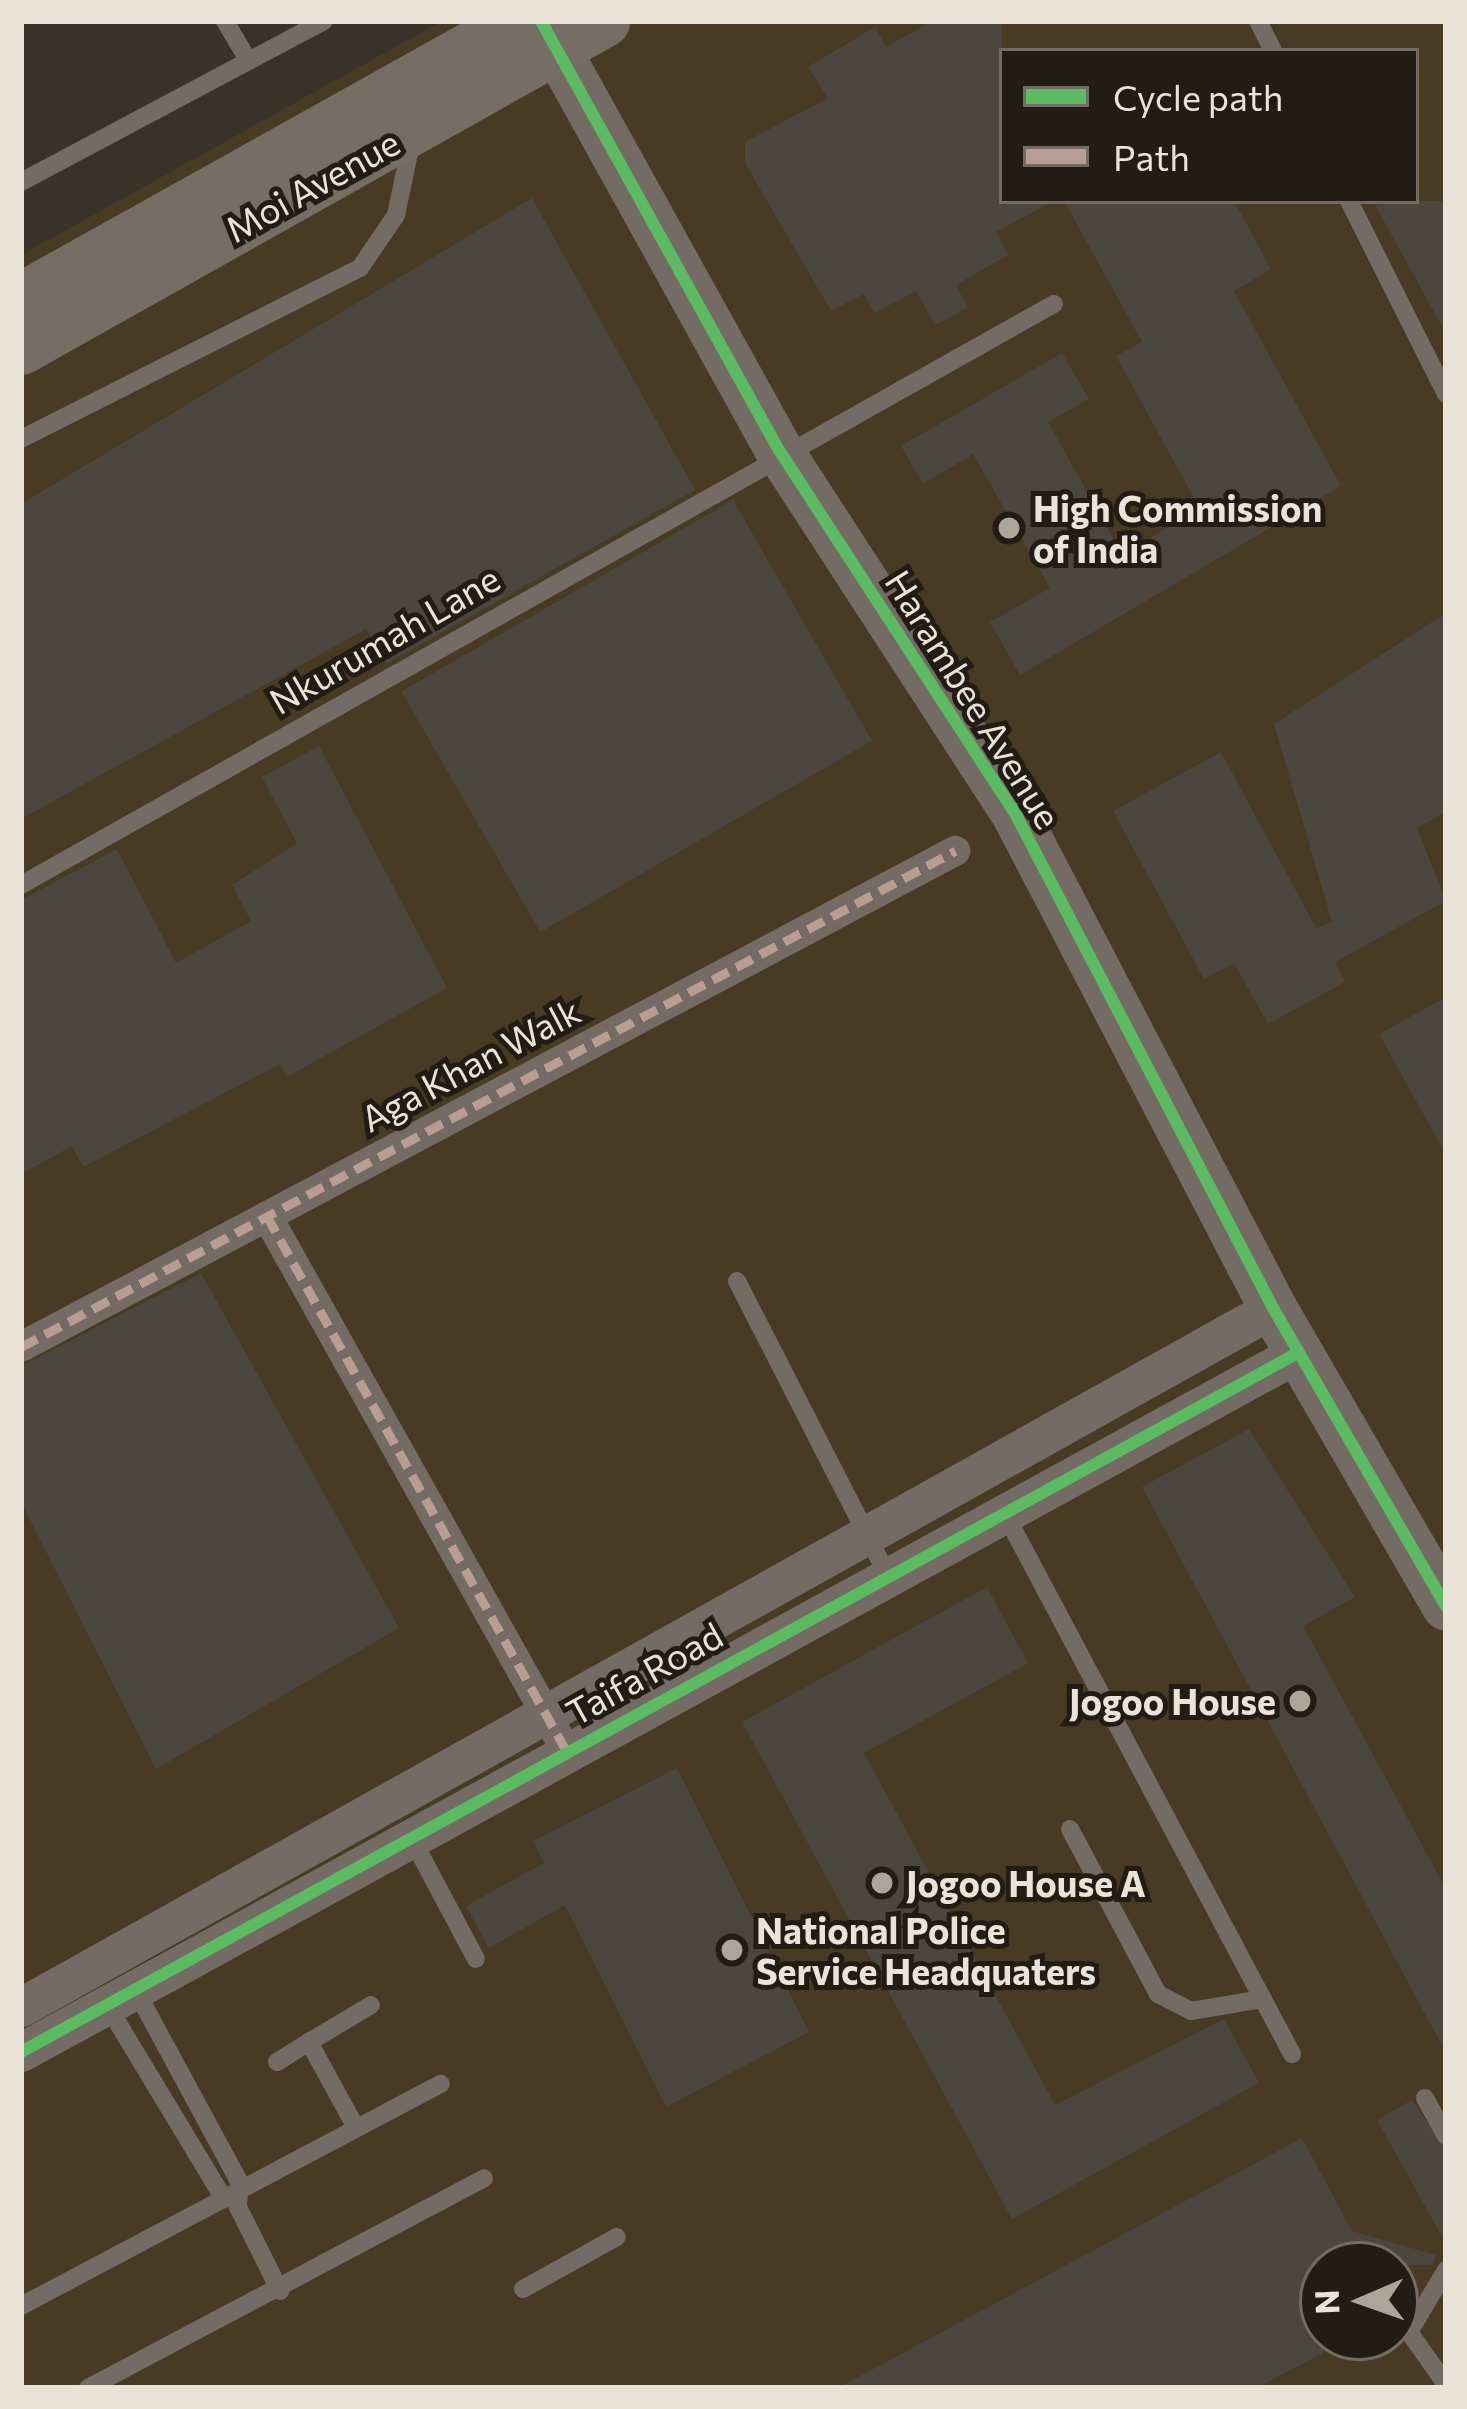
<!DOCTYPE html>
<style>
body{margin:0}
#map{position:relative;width:1467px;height:2409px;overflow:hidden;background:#393228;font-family:Commissioner,sans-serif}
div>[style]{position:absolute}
.built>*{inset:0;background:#493a23}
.building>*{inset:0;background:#4b463e;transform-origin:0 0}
.service>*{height:18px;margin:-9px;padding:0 9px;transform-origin:9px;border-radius:9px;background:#746c64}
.pedestrian>*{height:30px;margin:-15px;padding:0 15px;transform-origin:15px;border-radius:15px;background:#746c64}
.minor>*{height:39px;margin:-19.5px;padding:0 19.5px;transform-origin:19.5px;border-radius:19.5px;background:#746c64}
.tertiary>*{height:48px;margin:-24px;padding:0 24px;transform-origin:24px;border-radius:24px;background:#746c64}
.secondary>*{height:54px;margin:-27px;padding:0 27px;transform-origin:27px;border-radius:27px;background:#766e64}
.quiet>*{height:9px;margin-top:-4.5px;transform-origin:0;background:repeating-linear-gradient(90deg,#b99d93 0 18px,transparent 0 27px)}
.cycleway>*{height:12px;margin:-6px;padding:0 6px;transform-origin:6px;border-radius:6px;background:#5cba63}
.dots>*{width:33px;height:33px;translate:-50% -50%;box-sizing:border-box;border:6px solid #221c14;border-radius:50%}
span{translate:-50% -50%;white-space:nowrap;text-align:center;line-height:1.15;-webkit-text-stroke:10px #221c14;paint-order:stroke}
.street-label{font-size:36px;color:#ebe3d7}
.poi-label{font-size:36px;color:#ebe3d7;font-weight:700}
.left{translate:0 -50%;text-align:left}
.right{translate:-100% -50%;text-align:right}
.frame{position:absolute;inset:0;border:24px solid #ebe3d7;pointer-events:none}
.legend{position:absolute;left:999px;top:48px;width:420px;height:156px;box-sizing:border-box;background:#221c14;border:3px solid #726c62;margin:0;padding:15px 21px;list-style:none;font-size:36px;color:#ebe3d7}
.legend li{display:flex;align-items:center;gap:24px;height:60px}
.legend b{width:60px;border:3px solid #726c62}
.north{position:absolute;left:1299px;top:2241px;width:120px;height:120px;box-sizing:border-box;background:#221c14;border:3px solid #726c62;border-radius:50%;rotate:268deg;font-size:33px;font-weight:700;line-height:48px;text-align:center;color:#ebe3d7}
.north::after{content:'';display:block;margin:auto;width:42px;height:54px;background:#ada59a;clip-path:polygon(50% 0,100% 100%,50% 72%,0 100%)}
</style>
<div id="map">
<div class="built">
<i style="clip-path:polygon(evenodd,442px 21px,1446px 21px,1446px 2388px,21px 2388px,21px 255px,442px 21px,1002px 51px,1416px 51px,1416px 201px,1002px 201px,1002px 51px,442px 21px,1323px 2265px,1395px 2265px,1395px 2337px,1323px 2337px,1323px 2265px)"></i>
</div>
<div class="building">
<i style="clip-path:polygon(933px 21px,1002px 21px,1002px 201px,1054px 201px,996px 232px,1008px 255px,956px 285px,968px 308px,935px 325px,916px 291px,874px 313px,864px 294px,831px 311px,745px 163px,745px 142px,828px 98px,808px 67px,875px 27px,886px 47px)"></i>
<i style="clip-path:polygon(532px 198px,695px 490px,386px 664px,366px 629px,21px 819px,21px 504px)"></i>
<i style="clip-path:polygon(1064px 201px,1234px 201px,1271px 269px,1234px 291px,1341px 486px,1020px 675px,990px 622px,1050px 588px,973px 454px,923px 484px,901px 446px,1062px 353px,1089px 399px,1048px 422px,1122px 554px,1200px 509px,1116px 356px,1142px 342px)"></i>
<i style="clip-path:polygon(1373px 201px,1446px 201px,1446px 334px)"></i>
<i style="left:733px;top:500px;width:278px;height:383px;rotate:60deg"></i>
<i style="clip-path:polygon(1446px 613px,1446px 812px,1417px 828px,1446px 901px,1335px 962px,1345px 982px,1268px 1024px,1234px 963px,1204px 979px,1113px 811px,1221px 752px,1316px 928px,1332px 922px,1274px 724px)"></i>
<i style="clip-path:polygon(319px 746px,447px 988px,287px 1077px,280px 1064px,83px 1167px,72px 1146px,21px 1174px,21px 900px,117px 849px,176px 963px,251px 921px,232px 885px,297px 843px,262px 777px)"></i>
<i style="clip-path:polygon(1446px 997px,1446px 1155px,1379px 1034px)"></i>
<i style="clip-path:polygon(201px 1273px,399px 1628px,156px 1769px,21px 1502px,21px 1366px)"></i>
<i style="clip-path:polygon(1249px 1429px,1355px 1597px,1303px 1626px,1446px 1889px,1446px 2053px,1142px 1487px)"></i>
<i style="clip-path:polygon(987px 1587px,1028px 1663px,864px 1753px,1055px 2105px,1224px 2019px,1259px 2083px,1012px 2219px,742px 1722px)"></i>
<i style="clip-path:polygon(677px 1768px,809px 2032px,666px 2107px,565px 1905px,489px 1948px,466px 1906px,544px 1863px,533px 1841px)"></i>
<i style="clip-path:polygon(1412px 2100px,1446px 2149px,1446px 2244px,1377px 2120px)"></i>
<i style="clip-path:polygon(1302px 2138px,1352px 2231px,1436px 2255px,1433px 2265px,1323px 2265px,1323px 2353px,1256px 2388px,838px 2388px)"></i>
</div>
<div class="service">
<i style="left:225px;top:21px;width:45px;rotate:59.5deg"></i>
<i style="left:1258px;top:21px;width:34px;rotate:63deg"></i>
<i style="left:21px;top:182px;width:343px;rotate:-28deg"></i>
<i style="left:1349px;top:201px;width:216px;rotate:63.3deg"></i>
<i style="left:21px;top:439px;width:380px;rotate:-26.8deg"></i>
<i style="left:360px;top:268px;width:64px;rotate:-55.8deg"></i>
<i style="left:396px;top:215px;width:78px;rotate:-78.1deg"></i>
<i style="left:21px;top:885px;width:1185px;rotate:-29.36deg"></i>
<i style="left:737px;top:1281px;width:329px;rotate:62.9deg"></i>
<i style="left:1003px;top:1510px;width:616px;rotate:62.02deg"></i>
<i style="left:1070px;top:1829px;width:187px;rotate:61.9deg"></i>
<i style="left:1158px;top:1994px;width:37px;rotate:27deg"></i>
<i style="left:1191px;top:2011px;width:73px;rotate:-9.5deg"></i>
<i style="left:411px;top:1837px;width:138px;rotate:62deg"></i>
<i style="left:135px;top:1989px;width:221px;rotate:61.6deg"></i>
<i style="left:240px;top:2183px;width:24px;rotate:95deg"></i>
<i style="left:238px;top:2207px;width:94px;rotate:63.4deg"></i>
<i style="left:107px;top:2005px;width:227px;rotate:58.9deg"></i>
<i style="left:277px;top:2062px;width:38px;rotate:-32deg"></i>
<i style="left:1425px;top:2098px;width:43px;rotate:61.1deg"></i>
<i style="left:355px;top:2126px;width:96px;rotate:-118.7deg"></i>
<i style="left:309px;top:2042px;width:72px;rotate:-30.8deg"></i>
<i style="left:1446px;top:2270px;width:72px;rotate:120.8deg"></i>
<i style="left:1409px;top:2332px;width:64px;rotate:54.6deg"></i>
<i style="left:523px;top:2289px;width:107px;rotate:-29deg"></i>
<i style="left:21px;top:2306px;width:475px;rotate:-27.9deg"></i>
<i style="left:88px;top:2388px;width:448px;rotate:-27.9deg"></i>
</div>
<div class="pedestrian">
<i style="left:267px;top:1216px;width:612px;rotate:60.75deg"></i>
<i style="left:21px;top:1347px;width:1058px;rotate:-27.97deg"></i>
</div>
<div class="minor">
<i style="left:21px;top:2007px;width:1434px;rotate:-29.17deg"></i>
<i style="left:21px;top:2052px;width:1456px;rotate:-28.7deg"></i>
</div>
<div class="tertiary">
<i style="left:541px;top:21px;width:491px;rotate:61deg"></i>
<i style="left:779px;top:450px;width:437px;rotate:57deg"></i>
<i style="left:1017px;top:817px;width:554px;rotate:62.46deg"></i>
<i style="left:1273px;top:1308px;width:345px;rotate:59.9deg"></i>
</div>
<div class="secondary">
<i style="left:21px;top:300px;width:573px;rotate:-29.16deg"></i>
<i style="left:21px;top:348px;width:668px;rotate:-29.33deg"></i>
</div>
<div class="quiet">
<i style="left:267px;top:1216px;width:612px;rotate:60.75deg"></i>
<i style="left:21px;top:1347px;width:1058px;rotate:-27.97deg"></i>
</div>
<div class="cycleway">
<i style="left:541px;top:21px;width:491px;rotate:61deg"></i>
<i style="left:779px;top:450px;width:437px;rotate:57deg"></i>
<i style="left:1017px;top:817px;width:554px;rotate:62.46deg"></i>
<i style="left:1273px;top:1308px;width:345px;rotate:59.9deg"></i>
<i style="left:21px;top:2052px;width:1456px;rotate:-28.7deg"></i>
</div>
<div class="dots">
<i style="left:1009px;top:528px;background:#ada59a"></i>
<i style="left:1300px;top:1701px;background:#ada59a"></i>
<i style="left:882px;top:1883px;background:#ada59a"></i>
<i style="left:732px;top:1950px;background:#ada59a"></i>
</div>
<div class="street-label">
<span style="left:312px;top:185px;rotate:-29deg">Moi Avenue</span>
<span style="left:384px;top:639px;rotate:-30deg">Nkurumah Lane</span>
<span style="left:974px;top:699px;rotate:58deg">Harambee Avenue</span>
<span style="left:470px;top:1064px;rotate:-28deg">Aga Khan Walk</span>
<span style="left:644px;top:1673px;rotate:-29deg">Taifa Road</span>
</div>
<div class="poi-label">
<span class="left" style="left:1033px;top:528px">High Commission<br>of India</span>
<span class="right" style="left:1276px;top:1701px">Jogoo House</span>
<span class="left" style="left:906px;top:1883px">Jogoo House A</span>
<span class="left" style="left:756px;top:1950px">National Police<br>Service Headquaters</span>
</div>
<div class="frame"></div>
<ul class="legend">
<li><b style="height:15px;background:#5cba63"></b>Cycle path</li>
<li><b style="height:15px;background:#b99d93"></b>Path</li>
</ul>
<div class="north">N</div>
</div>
